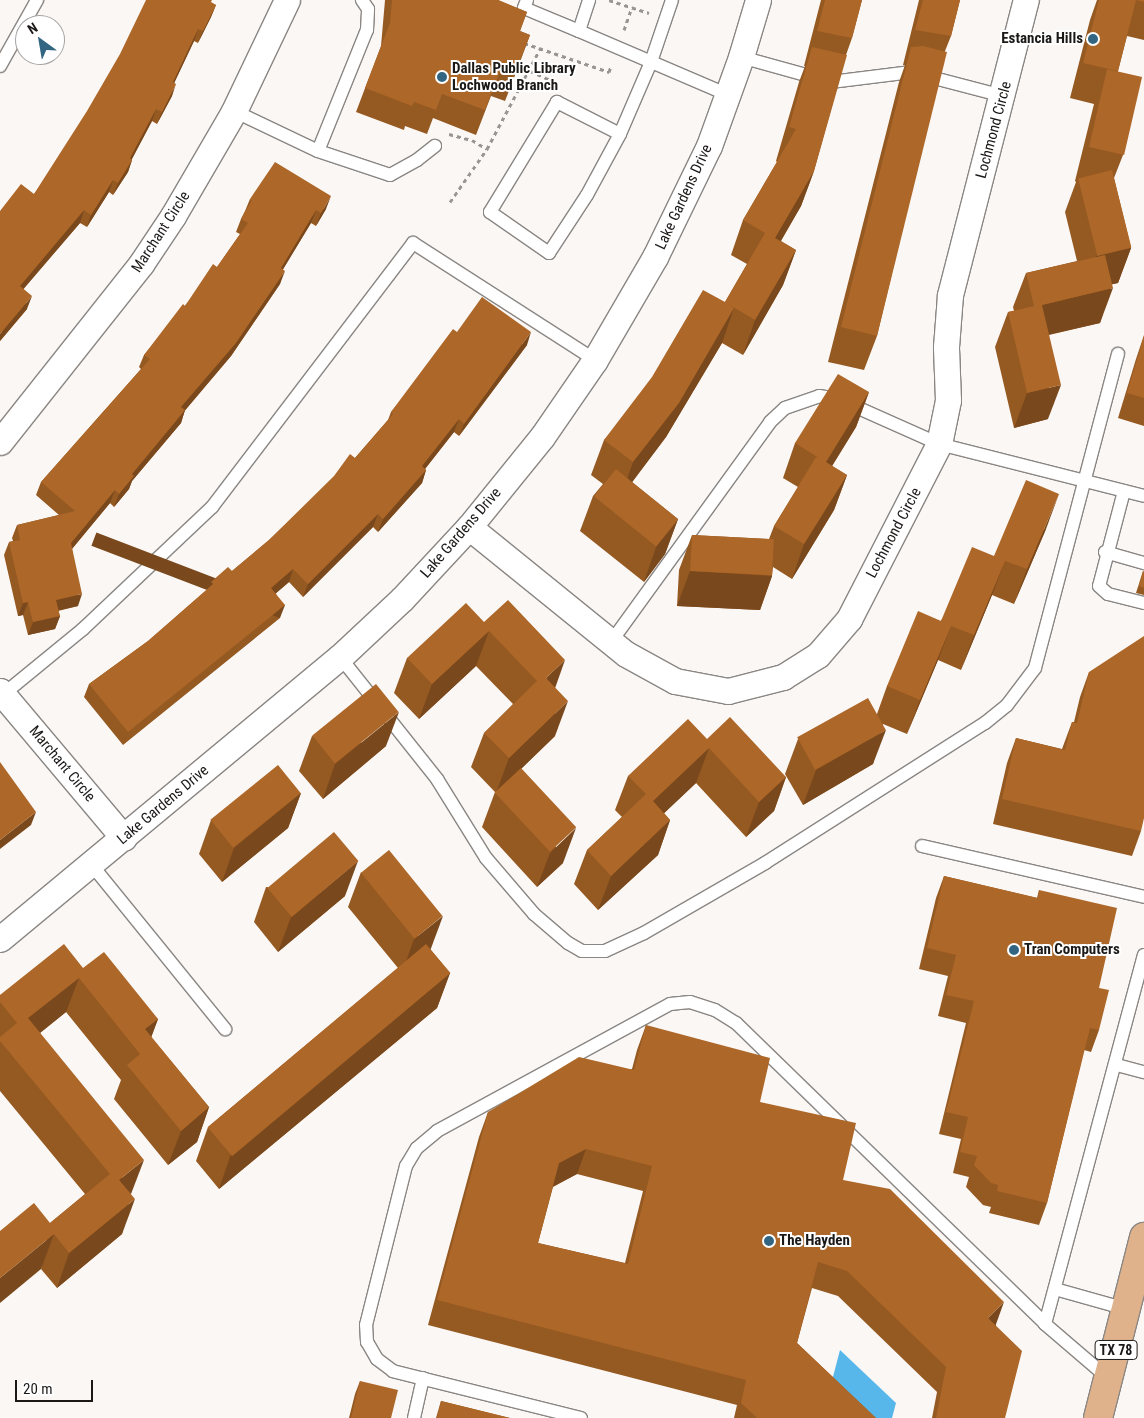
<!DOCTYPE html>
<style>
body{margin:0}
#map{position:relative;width:1144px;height:1418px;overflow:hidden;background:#fbf7f4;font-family:"Roboto Condensed",sans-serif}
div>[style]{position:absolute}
.water>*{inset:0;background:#57b7eb}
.path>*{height:3px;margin-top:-1.5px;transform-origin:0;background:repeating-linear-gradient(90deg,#989593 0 4px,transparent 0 8px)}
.roads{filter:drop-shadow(1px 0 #8a8683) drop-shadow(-1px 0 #8a8683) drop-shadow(0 1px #8a8683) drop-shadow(0 -1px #8a8683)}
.service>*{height:12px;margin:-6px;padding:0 6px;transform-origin:6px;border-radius:6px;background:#fff}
.minor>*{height:25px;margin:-12.5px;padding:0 12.5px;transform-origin:12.5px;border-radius:12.5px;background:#fff}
.primary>*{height:28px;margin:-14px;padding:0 14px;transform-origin:14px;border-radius:14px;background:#dfb28b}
.wall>*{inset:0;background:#955922}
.shaded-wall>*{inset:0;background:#79481c;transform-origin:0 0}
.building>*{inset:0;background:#ad6728;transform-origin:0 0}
.dots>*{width:14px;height:14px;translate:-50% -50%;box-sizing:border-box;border:2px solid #fff;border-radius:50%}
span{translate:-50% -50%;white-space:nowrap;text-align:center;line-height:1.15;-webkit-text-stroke:4px #fff;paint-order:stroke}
.shield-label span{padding:1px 4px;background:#fff;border:1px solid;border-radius:4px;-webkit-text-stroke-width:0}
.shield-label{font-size:14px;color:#1b1918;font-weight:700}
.poi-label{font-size:15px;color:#1b1918;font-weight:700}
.right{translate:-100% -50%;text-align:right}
.left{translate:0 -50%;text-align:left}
.street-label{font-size:15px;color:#1b1918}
.north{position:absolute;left:15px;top:15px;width:50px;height:50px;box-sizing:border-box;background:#fff;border:1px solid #a4a3a3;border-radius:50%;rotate:328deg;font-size:14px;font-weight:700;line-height:20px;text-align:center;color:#1b1918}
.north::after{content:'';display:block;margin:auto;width:18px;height:22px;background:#326582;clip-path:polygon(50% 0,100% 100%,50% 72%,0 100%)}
.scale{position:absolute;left:15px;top:1380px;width:78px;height:22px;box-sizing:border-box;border:2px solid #1b1918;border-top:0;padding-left:6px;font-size:15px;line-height:18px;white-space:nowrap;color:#1b1918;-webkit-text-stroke:4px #fff;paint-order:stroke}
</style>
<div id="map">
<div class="water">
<i style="clip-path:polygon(840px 1350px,896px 1403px,892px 1418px,851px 1418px,828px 1396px)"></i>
</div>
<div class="path">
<i style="left:609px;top:0;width:42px;rotate:18deg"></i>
<i style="left:624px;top:30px;width:24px;rotate:-71deg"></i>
<i style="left:524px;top:43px;width:90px;rotate:18.8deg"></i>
<i style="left:609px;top:72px;width:6px;rotate:-72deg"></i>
<i style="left:530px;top:71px;width:27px;rotate:24deg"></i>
<i style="left:449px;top:134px;width:24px;rotate:15deg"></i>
<i style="left:472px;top:140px;width:17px;rotate:31deg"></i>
<i style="left:450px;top:202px;width:65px;rotate:-55.1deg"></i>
<i style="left:487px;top:149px;width:115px;rotate:-62.1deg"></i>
</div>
<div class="roads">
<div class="service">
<i style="left:527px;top:0;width:9px;rotate:111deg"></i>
<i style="left:524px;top:8px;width:60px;rotate:22.7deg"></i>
<i style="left:579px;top:31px;width:33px;rotate:-72deg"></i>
<i style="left:579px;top:31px;width:162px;rotate:23.2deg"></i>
<i style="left:741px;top:57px;width:93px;rotate:15.5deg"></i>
<i style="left:831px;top:82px;width:81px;rotate:-7.1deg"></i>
<i style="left:911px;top:72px;width:95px;rotate:14.6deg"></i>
<i style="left:0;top:66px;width:76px;rotate:-60.7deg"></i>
<i style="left:234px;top:111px;width:93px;rotate:25.5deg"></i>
<i style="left:318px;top:151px;width:76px;rotate:18.4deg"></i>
<i style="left:390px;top:175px;width:31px;rotate:-29deg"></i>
<i style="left:417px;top:160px;width:23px;rotate:-38deg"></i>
<i style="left:620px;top:134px;width:71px;rotate:-153.1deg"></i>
<i style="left:557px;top:102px;width:129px;rotate:121.3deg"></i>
<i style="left:490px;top:212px;width:72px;rotate:34.8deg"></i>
<i style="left:549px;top:253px;width:69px;rotate:-56.8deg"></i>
<i style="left:587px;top:195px;width:69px;rotate:-61.6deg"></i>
<i style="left:620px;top:134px;width:78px;rotate:-66.7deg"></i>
<i style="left:651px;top:62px;width:65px;rotate:-71.3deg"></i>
<i style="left:318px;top:151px;width:131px;rotate:-68deg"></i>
<i style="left:367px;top:30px;width:21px;rotate:-87deg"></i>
<i style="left:368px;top:9px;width:11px;rotate:-124deg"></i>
<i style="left:1124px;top:491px;width:98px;rotate:104.7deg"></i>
<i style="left:1099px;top:586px;width:12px;rotate:42deg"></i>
<i style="left:1108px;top:594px;width:37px;rotate:14deg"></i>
<i style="left:1105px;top:552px;width:41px;rotate:15.8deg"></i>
<i style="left:611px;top:642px;width:271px;rotate:-54.1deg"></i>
<i style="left:770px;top:422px;width:21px;rotate:-43deg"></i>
<i style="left:785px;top:408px;width:36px;rotate:-19deg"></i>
<i style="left:819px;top:396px;width:19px;rotate:9deg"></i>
<i style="left:838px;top:399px;width:111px;rotate:24deg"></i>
<i style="left:939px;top:444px;width:211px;rotate:14.2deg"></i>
<i style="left:340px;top:657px;width:156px;rotate:51.5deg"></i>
<i style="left:437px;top:779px;width:93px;rotate:58.2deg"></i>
<i style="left:486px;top:858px;width:74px;rotate:49.4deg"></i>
<i style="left:534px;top:914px;width:45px;rotate:40.5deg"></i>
<i style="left:568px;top:943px;width:16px;rotate:30deg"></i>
<i style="left:582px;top:951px;width:23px"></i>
<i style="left:605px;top:951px;width:43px;rotate:-24.8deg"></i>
<i style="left:644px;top:933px;width:140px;rotate:-30deg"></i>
<i style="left:765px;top:863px;width:261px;rotate:-32.5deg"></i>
<i style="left:985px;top:723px;width:28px;rotate:-39deg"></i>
<i style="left:1007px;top:705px;width:46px;rotate:-52.9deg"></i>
<i style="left:1035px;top:668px;width:325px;rotate:-75.2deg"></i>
<i style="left:0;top:697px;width:107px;rotate:-39.3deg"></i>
<i style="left:83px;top:629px;width:178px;rotate:-43.4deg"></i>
<i style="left:212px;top:507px;width:332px;rotate:-52.7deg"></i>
<i style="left:413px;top:243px;width:216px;rotate:32.7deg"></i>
<i style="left:922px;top:846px;width:228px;rotate:12.9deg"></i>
<i style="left:91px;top:864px;width:213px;rotate:50.9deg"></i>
<i style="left:1117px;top:1065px;width:28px;rotate:15deg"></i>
<i style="left:1055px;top:1289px;width:74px;rotate:15.7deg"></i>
<i style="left:1045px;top:1324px;width:382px;rotate:-75deg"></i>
<i style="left:414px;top:1418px;width:41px;rotate:-77.3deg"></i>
<i style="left:581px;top:1418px;width:194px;rotate:-166deg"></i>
<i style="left:393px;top:1371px;width:20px;rotate:-143deg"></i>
<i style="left:377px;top:1359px;width:20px;rotate:-120deg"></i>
<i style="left:367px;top:1342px;width:17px;rotate:-93deg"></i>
<i style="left:366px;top:1325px;width:164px;rotate:-75.9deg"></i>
<i style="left:406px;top:1166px;width:21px;rotate:-59deg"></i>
<i style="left:417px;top:1148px;width:26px;rotate:-40deg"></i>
<i style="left:437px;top:1131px;width:265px;rotate:-28.6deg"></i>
<i style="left:670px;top:1004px;width:20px;rotate:-6deg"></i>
<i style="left:690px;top:1002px;width:26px;rotate:18deg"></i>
<i style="left:715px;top:1010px;width:25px;rotate:32deg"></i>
<i style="left:736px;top:1023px;width:431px;rotate:44.2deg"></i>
<i style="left:1045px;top:1324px;width:83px;rotate:40.6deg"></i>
</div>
<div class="minor">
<i style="left:0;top:442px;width:227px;rotate:-51.6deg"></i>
<i style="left:141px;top:264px;width:58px;rotate:-56.3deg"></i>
<i style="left:173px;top:216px;width:121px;rotate:-59.8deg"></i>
<i style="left:234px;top:111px;width:123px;rotate:-64.5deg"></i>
<i style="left:469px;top:527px;width:202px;rotate:39deg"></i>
<i style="left:626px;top:654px;width:56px;rotate:28.9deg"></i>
<i style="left:675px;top:681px;width:54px;rotate:10.7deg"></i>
<i style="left:728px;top:691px;width:57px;rotate:-14.3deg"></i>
<i style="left:783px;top:677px;width:41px;rotate:-32.2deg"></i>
<i style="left:818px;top:655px;width:48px;rotate:-49.3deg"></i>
<i style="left:849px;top:619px;width:197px;rotate:-62.8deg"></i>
<i style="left:939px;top:444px;width:45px;rotate:-78.4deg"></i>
<i style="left:948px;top:400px;width:53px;rotate:-92.2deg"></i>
<i style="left:946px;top:347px;width:52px;rotate:-85.6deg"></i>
<i style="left:950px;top:295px;width:305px;rotate:-75.6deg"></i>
<i style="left:0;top:691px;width:192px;rotate:49.9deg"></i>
<i style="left:0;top:939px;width:442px;rotate:-39.7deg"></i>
<i style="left:340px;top:657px;width:85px;rotate:-43.1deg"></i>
<i style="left:402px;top:599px;width:98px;rotate:-47.1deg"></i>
<i style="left:469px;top:527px;width:116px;rotate:-51deg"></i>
<i style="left:542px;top:437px;width:93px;rotate:-55.5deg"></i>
<i style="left:595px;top:360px;width:119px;rotate:-59.8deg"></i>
<i style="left:655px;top:257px;width:123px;rotate:-64.1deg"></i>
<i style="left:709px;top:146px;width:95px;rotate:-70.2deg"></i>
<i style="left:741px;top:57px;width:59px;rotate:-73.4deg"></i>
</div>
<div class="primary">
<i style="left:1098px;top:1418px;width:187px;rotate:-75.7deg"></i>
</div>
</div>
<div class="wall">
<i style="clip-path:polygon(385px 0,498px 0,527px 12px,520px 31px,530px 35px,505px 101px,491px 96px,476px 135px,433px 118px,427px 134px,405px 126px,404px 130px,356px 112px,381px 46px)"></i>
<i style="clip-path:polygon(821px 0,862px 0,852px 38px,846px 55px,814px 171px,801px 206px,781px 241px,796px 250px,783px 285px,743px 355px,722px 343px,666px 437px,632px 482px,678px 519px,665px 554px,644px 582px,580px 531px,593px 496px,603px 484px,591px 475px,604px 440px,725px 302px,747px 264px,731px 255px,743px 220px,777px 162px,776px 161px,799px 82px,805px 66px,804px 66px)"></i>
<i style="clip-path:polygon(919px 0,960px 0,951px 36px,945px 51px,877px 336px,864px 370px,828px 362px,899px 82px,905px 65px,903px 65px)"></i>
<i style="clip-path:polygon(1097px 0,1144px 0,1144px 40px,1127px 36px,1118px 71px,1123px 155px,1114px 178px,1131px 248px,1118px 283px,1112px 284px,1100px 323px,1049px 335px,1048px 419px,1014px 428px,995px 347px,1008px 312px,1014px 311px,1013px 307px,1026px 273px,1077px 261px,1065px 212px,1076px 182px,1075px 181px,1094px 104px,1070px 98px,1090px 20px)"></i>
<i style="clip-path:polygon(211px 3px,216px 5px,211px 17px,198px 43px,194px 41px,174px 83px,172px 96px,157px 124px,152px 121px,132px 159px,132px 160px,128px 172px,113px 195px,109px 192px,87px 227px,80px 223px,23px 289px,27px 309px,0 341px,34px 194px)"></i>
<i style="clip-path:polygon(250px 199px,326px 209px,316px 226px,311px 223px,283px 269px,280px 284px,231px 356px,185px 410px,181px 423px,132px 481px,129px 489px,114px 507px,110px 503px,72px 549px,78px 606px,58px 611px,60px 616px,55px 629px,28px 635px,23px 615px,18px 616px,4px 555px,9px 542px,13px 541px,12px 538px,17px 525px,59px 515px,36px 495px,41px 482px,141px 369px,139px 367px,144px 355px,217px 267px,240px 234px,236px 232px,241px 219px,245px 211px)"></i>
<i style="clip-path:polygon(457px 332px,527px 345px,459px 436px,454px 432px,425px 469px,426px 470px,422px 483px,378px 532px,373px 527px,303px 597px,289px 582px,276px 593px,280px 618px,123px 745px,84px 697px,89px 684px,148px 641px,208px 589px,211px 582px,232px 571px,269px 540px,355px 458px,388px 420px,391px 412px)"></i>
<i style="clip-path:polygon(1144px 335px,1144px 426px,1118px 418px,1136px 359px)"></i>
<i style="clip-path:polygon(869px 392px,856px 427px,832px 466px,847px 475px,834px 510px,792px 579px,773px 567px,772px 576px,760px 610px,677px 606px,679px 570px,692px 535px,769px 539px,774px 526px,798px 487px,783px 478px,795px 443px)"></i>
<i style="clip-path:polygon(1046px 529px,1014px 604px,992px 595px,961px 670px,938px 660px,907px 734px,883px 724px,873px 764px,803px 805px,785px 774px,798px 739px,877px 714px,887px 686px,994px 556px)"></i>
<i style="clip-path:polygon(1143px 571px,1144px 572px,1144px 595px,1136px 593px)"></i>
<i style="clip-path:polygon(484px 622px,555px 688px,555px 736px,521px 769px,563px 863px,537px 887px,482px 827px,495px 792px,471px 767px,484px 733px,513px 704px,476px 666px,419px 719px,394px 693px,407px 658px)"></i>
<i style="clip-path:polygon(1089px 672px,1141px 831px,1132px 856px,993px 824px,1007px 763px,1016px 738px,1062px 749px,1072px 722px,1074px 722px,1080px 697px)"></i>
<i style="clip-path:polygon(312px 736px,386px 746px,323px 799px,299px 771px)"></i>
<i style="clip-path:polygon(707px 739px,786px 777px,774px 811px,746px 837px,696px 783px,664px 813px,670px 820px,658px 855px,598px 910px,574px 884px,587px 850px,622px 817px,615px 810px,628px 776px)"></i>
<i style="clip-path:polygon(301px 793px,288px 828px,222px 882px,199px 854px,211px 820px)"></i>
<i style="clip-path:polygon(361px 872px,430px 949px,450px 973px,437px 1008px,219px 1189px,196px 1161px,208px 1127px,398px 968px,348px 907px)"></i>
<i style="clip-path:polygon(944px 876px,1037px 898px,1039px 890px,1099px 988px,1099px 1030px,1091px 1052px,1084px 1050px,1047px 1203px,1039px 1225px,989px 1213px,991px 1207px,983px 1205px,966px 1187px,969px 1177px,953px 1173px,961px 1139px,939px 1134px,966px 1023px,938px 1016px,948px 976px,919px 969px,936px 898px)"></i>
<i style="clip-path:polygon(266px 887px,345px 896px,278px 952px,254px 922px)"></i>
<i style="clip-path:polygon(83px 968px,158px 1019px,151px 1037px,209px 1107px,197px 1142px,168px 1165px,114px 1099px,121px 1080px,66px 1012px,40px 1033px,131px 1194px,122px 1234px,57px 1288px,41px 1269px,50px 1223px,85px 1194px,0 1091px,0 995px)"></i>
<i style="clip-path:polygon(evenodd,646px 1025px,760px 1102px,843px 1180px,996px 1325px,1005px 1418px,932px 1418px,937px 1392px,838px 1296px,812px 1288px,797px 1343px,876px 1418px,734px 1418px,737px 1405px,428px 1325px,479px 1137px,488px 1112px,632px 1069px,637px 1050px,646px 1025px,577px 1174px,643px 1191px,625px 1263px,538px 1243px,553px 1187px,577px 1174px)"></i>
<i style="clip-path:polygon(360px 1381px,391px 1418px,349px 1418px,355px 1394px)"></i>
<i style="clip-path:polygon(441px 1401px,510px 1418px,436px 1418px)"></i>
</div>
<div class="shaded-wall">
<i style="clip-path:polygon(216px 5px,211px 17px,198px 43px,203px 31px)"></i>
<i style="clip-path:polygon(198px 29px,194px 41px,169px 94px,173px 82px)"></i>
<i style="clip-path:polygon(530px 35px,521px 59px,505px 101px,514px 76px)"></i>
<i style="clip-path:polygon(176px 84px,172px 96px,157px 124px,162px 112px)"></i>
<i style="clip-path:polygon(156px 109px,152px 121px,126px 170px,130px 158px)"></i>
<i style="clip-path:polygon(132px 160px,128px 172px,113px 195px,118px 183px)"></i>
<i style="clip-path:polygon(814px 171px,801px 206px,762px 273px,775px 238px)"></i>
<i style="clip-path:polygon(113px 180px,109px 192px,87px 227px,91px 215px)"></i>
<i style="clip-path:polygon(331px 196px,326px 209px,316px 226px,321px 213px)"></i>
<i style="clip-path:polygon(84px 210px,80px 223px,15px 299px,20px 286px)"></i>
<i style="clip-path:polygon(316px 210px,311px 223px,276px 281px,281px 268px)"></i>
<i style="clip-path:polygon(1131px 248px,1118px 283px,1084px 291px,1096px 256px)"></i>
<i style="clip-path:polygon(796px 250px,783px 285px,743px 355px,755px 320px)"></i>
<i style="clip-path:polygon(285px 271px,280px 284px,231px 356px,177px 420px,181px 407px)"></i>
<i style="clip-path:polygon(1113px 288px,1100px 323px,1029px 339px,1042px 305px)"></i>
<i style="clip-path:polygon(32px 296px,27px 309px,0 341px,0 334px)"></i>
<i style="clip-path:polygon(734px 308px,722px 343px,666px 437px,621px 497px,633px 462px)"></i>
<i style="clip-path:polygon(531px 332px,527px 345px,459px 436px,464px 424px)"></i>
<i style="clip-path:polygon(1061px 385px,1048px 419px,1014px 428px,1027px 393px)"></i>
<i style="clip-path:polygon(869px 392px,856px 427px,813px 497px,826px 462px)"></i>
<i style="clip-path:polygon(185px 410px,181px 423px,132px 481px,129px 489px,114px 507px,119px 494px,132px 474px)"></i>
<i style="clip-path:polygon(459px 419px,454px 432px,417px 479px,422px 466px)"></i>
<i style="clip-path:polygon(426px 470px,422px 483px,378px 532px,383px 519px)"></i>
<i style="clip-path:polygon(847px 475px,834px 510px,792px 579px,804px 544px)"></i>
<i style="clip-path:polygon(115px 490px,110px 503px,66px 556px,71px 543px)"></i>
<i style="clip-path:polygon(1059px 494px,1046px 529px,1014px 604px,1027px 569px)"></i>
<i style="clip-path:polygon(378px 514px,373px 527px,303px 597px,308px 584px)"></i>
<i style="clip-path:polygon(678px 519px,665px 554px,644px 582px,656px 547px)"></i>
<i style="clip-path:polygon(1005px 561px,992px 595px,961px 670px,974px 635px)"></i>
<i style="clip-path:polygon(293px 569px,289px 582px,267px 601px,271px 588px)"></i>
<i style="clip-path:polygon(690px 571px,772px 576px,760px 610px,677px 606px)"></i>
<i style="clip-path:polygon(82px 594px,78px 606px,51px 612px,56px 600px)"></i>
<i style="clip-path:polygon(28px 602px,23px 615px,18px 616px,23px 603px)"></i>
<i style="left:285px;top:605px;width:14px;height:202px;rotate:111deg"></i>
<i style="clip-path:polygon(60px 616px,55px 629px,28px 635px,33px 622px)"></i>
<i style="clip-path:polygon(951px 626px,938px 660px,907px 734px,920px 700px)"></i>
<i style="clip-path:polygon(489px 631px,476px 666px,419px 719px,432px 684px)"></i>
<i style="clip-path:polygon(565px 660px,553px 694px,546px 678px)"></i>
<i style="clip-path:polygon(568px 701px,555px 736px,496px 793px,509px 758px)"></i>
<i style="clip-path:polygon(399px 712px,386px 746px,323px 799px,335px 764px)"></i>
<i style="clip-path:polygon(886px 730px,873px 764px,803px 805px,816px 770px)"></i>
<i style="clip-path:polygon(709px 748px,696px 783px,640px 836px,653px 801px)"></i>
<i style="clip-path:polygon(786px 777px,774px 811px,746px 837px,759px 802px)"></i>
<i style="clip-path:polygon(301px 793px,288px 828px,222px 882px,234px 848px)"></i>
<i style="clip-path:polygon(36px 812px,31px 825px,0 849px,0 840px)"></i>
<i style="clip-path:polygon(670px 820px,658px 855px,598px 910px,611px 876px)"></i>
<i style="clip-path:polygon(576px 828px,563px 863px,537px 887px,550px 853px)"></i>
<i style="clip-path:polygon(358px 861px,345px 896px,278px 952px,291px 917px)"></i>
<i style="clip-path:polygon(443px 916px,430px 951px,402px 973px,414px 939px)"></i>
<i style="clip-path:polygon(450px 973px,437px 1008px,219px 1189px,231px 1154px)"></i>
<i style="clip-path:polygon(79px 978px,66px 1012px,15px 1053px,28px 1018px)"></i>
<i style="clip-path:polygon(158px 1019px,145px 1054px,140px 1054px,145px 1029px)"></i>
<i style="clip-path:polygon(209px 1107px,197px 1142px,168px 1165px,181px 1131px)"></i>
<i style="clip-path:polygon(586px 1149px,577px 1174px,550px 1188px,559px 1163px)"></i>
<i style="clip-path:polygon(144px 1160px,131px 1194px,119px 1180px)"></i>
<i style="clip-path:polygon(135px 1199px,122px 1234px,57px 1288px,69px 1253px)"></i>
<i style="clip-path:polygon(54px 1234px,41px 1269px,0 1303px,0 1278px)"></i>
<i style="clip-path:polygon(1004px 1302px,995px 1327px,988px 1318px)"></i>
</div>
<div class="building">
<i style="clip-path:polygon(146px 0,212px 0,211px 2px,216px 5px,203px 31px,198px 29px,173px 82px,176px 84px,162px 112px,156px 109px,130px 158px,132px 160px,118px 183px,113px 180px,91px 215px,84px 210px,20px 286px,32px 296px,0 334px,0 211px,21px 184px,34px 194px,87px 111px,120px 54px)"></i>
<i style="clip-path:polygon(392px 0,498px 0,527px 12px,520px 31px,530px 35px,514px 76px,500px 71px,485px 110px,442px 94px,436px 110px,414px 102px,412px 106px,365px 88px,390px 23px)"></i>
<i style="clip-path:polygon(825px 0,862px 0,852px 38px,817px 31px)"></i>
<i style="clip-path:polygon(923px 0,960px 0,951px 36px,915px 30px)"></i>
<i style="clip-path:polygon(1099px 0,1144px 0,1144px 2px,1136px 0,1118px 71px,1083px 63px)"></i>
<i style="clip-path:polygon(923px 46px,947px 52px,877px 336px,841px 327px,911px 47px)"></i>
<i style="clip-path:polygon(812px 47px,847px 55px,814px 171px,775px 238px,796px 250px,755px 320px,728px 304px,734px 308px,679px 403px,633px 462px,604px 440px,652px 377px,703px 290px,725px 302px,765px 233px,743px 220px,796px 129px,789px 127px)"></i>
<i style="left:1107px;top:69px;width:36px;height:80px;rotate:13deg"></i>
<i style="clip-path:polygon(275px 162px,331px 196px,321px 213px,316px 210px,281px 268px,285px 271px,236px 343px,181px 407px,185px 410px,132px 474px,134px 476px,119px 494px,115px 490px,71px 543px,82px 594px,56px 600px,60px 616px,33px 622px,28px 602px,23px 603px,9px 542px,20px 540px,17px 525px,75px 511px,41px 482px,150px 359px,144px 355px,183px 304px,185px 306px,213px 264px,217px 267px,248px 223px,241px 219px,252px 200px,250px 199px)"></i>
<i style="left:1112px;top:170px;width:80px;height:35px;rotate:76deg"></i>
<i style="clip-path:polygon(1105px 255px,1113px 288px,1042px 305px,1061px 385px,1027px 393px,1008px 312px,1034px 306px,1026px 273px)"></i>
<i style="clip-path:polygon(482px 297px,531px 332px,464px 424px,459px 419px,422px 466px,426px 470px,383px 519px,378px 514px,308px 584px,293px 569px,271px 588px,285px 605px,128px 732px,89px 684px,148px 641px,213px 584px,211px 582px,228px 567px,232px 571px,269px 540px,334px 476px,350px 454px,355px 458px,393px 414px,391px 412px,453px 329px,457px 332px)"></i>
<i style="clip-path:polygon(1144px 336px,1144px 398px,1127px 393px)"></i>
<i style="clip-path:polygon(838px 374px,869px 392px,826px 462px,847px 475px,804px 544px,774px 526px,816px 457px,819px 458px,795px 443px)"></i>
<i style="left:616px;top:469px;width:80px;height:35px;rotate:39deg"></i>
<i style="clip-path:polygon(1026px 480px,1059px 494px,1027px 569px,1005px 561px,974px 635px,951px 626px,920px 700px,887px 686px,918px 611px,941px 621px,972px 547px,994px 556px)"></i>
<i style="left:692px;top:535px;width:82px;height:36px;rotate:3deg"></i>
<i style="clip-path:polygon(1143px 571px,1144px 572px,1144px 588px,1139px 586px)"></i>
<i style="clip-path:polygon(508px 600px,565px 660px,546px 678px,568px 701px,509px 758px,484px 733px,537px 681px,489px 631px,432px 684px,407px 658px,466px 603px,484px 622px)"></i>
<i style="clip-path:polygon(1144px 636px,1144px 818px,1141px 831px,1002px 799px,1016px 738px,1065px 750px,1072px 722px,1077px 723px,1089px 672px)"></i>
<i style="left:376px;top:684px;width:36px;height:82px;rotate:51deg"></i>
<i style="left:868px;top:698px;width:37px;height:81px;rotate:61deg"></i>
<i style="clip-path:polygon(730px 717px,786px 777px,759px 802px,709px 748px,653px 801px,670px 820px,611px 876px,587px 850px,646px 794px,628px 776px,688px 719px,707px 739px)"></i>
<i style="clip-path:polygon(0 762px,36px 812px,0 840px)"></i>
<i style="left:278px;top:765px;width:36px;height:87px;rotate:51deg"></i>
<i style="left:521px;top:768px;width:81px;height:36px;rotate:47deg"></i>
<i style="left:334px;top:832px;width:38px;height:87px;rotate:50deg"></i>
<i style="left:389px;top:850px;width:85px;height:36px;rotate:51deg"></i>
<i style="clip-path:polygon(944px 876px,1038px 898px,1039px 890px,1117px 908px,1099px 988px,1109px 990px,1099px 1030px,1090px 1028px,1047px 1203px,997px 1191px,998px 1185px,991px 1183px,974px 1165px,977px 1156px,960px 1152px,968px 1117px,946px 1112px,974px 1001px,946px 995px,956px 955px,927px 948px)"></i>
<i style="clip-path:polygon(64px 944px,83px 968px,104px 952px,158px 1019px,145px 1029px,209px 1107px,181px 1131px,127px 1065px,140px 1054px,79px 978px,28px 1018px,144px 1160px,119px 1180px,135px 1199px,69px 1253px,54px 1234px,0 1278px,0 1231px,34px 1203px,50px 1223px,110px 1174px,0 1041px,0 1037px,17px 1023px,0 1002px,0 995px)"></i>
<i style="left:426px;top:944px;width:38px;height:285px;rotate:50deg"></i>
<i style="clip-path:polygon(evenodd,646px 1025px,770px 1058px,760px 1102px,856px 1123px,843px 1180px,890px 1189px,1004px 1302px,988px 1318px,1022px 1351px,1005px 1418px,936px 1418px,946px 1367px,847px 1271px,818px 1262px,797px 1343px,876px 1418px,757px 1418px,741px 1403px,746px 1380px,437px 1300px,488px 1112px,579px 1057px,634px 1070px,646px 1025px,586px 1149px,652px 1166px,628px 1264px,538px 1243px,559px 1163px,586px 1149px)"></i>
<i style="clip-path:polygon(360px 1381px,398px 1390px,391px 1418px,351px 1418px)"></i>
<i style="clip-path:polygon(441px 1401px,510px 1418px,437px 1418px)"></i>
</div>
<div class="dots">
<i style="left:1093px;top:39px;background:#326582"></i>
<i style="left:442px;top:77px;background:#326582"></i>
<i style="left:1014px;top:950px;background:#326582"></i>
<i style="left:769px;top:1241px;background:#326582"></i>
</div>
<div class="shield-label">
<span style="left:1116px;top:1350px">TX 78</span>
</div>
<div class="poi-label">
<span class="right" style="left:1083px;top:39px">Estancia Hills</span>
<span class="left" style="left:452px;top:77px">Dallas Public Library<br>Lochwood Branch</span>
<span class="left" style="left:1024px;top:950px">Tran Computers</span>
<span class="left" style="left:779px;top:1241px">The Hayden</span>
</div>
<div class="street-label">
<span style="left:994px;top:130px;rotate:-75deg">Lochmond Circle</span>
<span style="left:684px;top:197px;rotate:-65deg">Lake Gardens Drive</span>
<span style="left:161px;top:232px;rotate:-57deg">Marchant Circle</span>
<span style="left:461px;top:533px;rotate:-49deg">Lake Gardens Drive</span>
<span style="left:894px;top:533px;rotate:-62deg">Lochmond Circle</span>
<span style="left:62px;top:764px;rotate:50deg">Marchant Circle</span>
<span style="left:163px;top:805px;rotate:-40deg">Lake Gardens Drive</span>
</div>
<div class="north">N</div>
<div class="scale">20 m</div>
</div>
